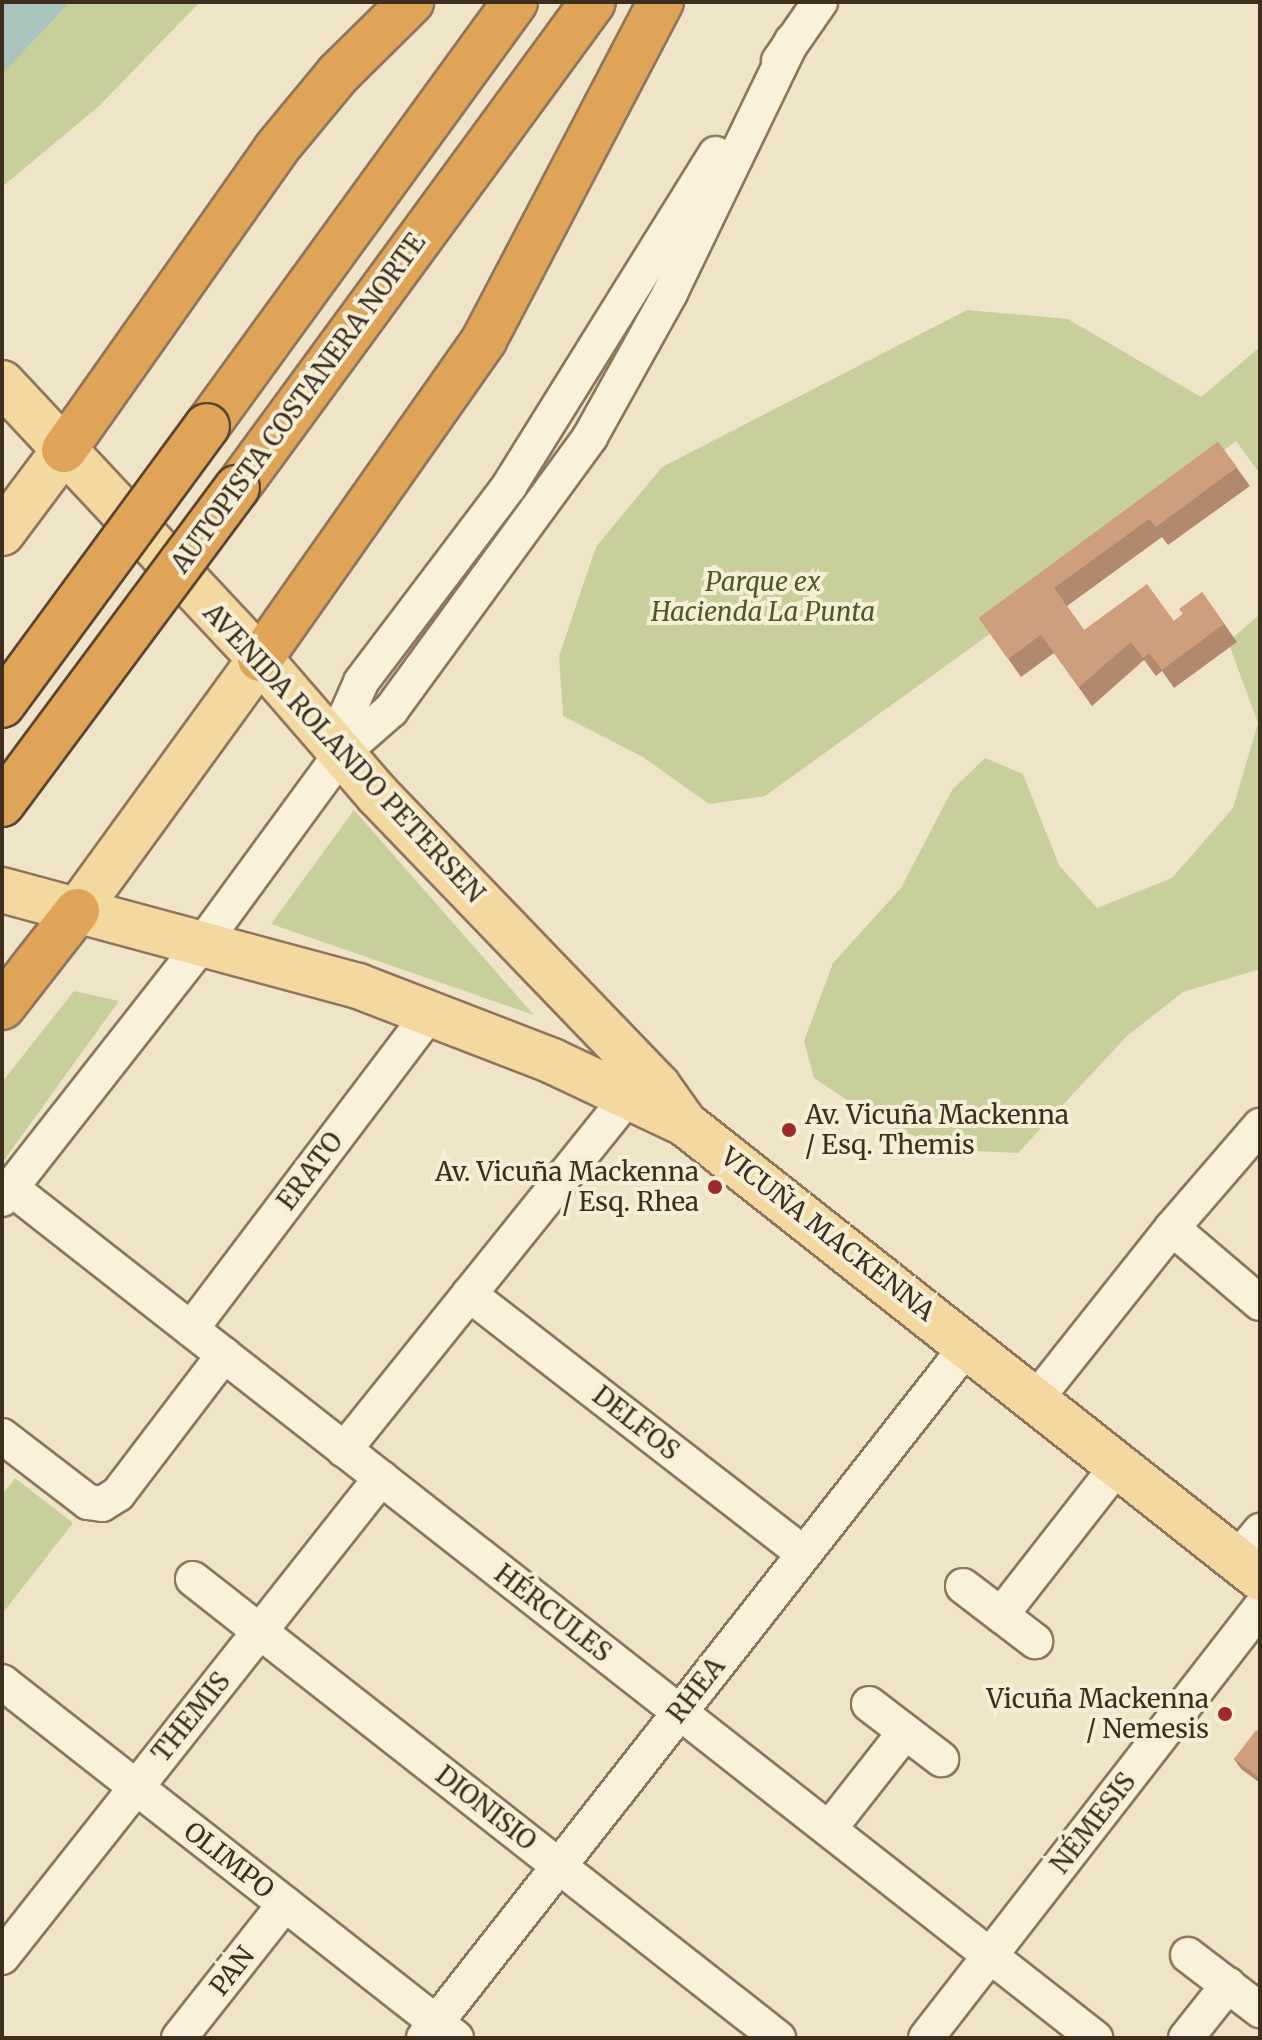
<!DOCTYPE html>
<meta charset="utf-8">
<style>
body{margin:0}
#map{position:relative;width:1262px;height:2040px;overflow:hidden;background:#f0e4c8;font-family:Merriweather,serif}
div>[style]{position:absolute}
.green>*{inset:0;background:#c9cf9b}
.water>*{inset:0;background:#a9c4bc}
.roads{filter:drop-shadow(2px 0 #8d765c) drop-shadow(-2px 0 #8d765c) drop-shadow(0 2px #8d765c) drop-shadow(0 -2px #8d765c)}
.minor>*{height:34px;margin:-17px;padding:0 17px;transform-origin:17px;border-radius:17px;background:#faf1dc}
.major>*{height:44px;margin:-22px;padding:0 22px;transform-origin:22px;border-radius:22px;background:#f3d9a0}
.highway>*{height:44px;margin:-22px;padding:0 22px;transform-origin:22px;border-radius:22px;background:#e0a458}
.bridges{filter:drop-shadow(2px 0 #5b4430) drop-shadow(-2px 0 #5b4430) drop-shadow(0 2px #5b4430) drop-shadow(0 -2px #5b4430)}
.highway-bridge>*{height:44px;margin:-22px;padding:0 22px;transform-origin:22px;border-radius:22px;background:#e0a458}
.wall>*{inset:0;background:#b2896c}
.building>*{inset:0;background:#cf9f7d}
.dots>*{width:22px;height:22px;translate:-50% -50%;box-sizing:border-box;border:4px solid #f7eed8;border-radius:50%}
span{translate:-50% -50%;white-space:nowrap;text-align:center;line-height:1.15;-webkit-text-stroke:8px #f7eed8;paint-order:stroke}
.street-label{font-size:26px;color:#3d2e20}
.park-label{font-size:26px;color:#4d5a26;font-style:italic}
.poi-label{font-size:26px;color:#3d2e20}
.left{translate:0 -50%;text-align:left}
.right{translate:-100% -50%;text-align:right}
.frame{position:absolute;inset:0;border:4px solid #3d2e20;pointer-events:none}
</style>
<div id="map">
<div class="green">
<i style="clip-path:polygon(2px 2px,200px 2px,99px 106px,2px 187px)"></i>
<i style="clip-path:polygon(967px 310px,1068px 319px,1201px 397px,1260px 347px,1260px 474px,1236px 441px,990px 634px,765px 796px,709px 804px,643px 757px,563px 716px,559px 656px,596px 547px,662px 467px)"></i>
<i style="clip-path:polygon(1260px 614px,1260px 969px,1183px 992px,1127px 1036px,1018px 1153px,956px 1150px,886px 1126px,814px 1078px,804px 1041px,833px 963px,901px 888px,952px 790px,985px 758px,1023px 774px,1059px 865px,1097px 908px,1172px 878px,1233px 808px,1258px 723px,1228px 642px)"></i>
<i style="clip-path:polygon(354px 810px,534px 1015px,271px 924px)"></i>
<i style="clip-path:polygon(74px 991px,119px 1001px,2px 1163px,2px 1082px)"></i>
<i style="clip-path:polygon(15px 1478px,73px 1523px,2px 1614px,2px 1495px)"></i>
</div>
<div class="water">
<i style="clip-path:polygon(2px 2px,70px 2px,2px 74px)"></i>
</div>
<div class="roads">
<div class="minor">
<i style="left:779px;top:61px;width:72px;rotate:-55.2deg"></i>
<i style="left:342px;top:753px;width:39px;rotate:-83deg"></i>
<i style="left:347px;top:714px;width:35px;rotate:-66deg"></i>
<i style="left:361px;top:682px;width:246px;rotate:-52.9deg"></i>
<i style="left:509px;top:486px;width:391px;rotate:-58.1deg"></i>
<i style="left:11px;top:1188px;width:1378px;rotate:38.1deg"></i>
<i style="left:2px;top:1199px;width:324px;rotate:-51.9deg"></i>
<i style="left:202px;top:944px;width:237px;rotate:-53.8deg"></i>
<i style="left:342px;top:753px;width:65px;rotate:-41.3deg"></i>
<i style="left:391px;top:710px;width:338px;rotate:-53.9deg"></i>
<i style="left:590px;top:437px;width:165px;rotate:-60.9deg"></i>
<i style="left:670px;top:293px;width:280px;rotate:-64.2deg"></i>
<i style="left:1172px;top:1228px;width:135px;rotate:-49.2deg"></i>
<i style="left:469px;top:1294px;width:423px;rotate:37.8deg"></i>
<i style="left:191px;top:1329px;width:396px;rotate:-52.9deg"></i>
<i style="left:1036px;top:1399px;width:218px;rotate:-51.5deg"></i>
<i style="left:1172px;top:1228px;width:116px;rotate:40.4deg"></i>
<i style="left:2px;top:1436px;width:108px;rotate:37.5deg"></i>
<i style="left:88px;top:1502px;width:14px;rotate:8deg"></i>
<i style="left:102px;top:1504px;width:19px;rotate:-32deg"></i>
<i style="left:118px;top:1494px;width:175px;rotate:-52.7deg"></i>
<i style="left:344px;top:1450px;width:450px;rotate:-51.2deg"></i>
<i style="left:1236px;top:1560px;width:38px;rotate:-50deg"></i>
<i style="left:193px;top:1579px;width:744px;rotate:38.12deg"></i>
<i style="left:963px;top:1586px;width:91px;rotate:37.4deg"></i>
<i style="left:1001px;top:1615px;width:190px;rotate:-52deg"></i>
<i style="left:2px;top:1682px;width:577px;rotate:38.1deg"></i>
<i style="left:869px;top:1704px;width:91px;rotate:37.4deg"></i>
<i style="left:829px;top:1829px;width:123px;rotate:-51.9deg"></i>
<i style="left:1188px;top:1955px;width:91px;rotate:37.4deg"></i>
<i style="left:2px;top:1957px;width:611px;rotate:-51.65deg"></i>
<i style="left:179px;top:2038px;width:171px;rotate:-51.7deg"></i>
<i style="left:424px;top:2038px;width:882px;rotate:-51.86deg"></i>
<i style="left:926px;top:2038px;width:544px;rotate:-52.16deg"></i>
<i style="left:1186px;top:2038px;width:68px;rotate:-51.6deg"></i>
</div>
<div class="major">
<i style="left:2px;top:383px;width:378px;rotate:46.9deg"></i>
<i style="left:260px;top:659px;width:180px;rotate:49.1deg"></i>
<i style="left:378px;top:795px;width:404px;rotate:46.1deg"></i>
<i style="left:658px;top:1086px;width:43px;rotate:54.5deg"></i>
<i style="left:2px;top:533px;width:104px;rotate:-53.2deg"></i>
<i style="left:2px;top:890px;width:369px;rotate:15.1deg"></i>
<i style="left:358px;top:986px;width:208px;rotate:21.1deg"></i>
<i style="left:552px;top:1061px;width:146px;rotate:25.2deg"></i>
<i style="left:684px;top:1123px;width:734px;rotate:38.31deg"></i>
<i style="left:77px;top:911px;width:311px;rotate:-54deg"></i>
</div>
<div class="highway">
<i style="left:207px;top:426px;width:524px;rotate:-54deg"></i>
<i style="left:64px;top:450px;width:368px;rotate:-54.8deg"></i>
<i style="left:276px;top:149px;width:97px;rotate:-50.4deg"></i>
<i style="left:338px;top:74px;width:103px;rotate:-44.6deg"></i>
<i style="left:237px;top:488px;width:602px;rotate:-53.78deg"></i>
<i style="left:260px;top:659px;width:390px;rotate:-54.9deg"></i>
<i style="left:484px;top:340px;width:382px;rotate:-62.4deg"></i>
<i style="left:2px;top:1007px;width:122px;rotate:-52deg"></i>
</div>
</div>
<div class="bridges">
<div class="highway-bridge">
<i style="left:2px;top:705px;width:346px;rotate:-53.7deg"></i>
<i style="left:2px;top:804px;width:394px;rotate:-53.4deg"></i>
</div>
</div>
<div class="wall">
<i style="clip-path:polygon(1218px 442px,1250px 486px,1168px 545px,1162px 537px,1067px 606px,1084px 630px,1174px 621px,1183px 614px,1202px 592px,1237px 642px,1174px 688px,1162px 671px,1156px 676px,1144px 660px,1092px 706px,1054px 653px,1021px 677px,979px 618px)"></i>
<i style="clip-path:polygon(1260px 1732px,1260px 1783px,1241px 1769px,1234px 1759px)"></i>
</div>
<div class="building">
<i style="clip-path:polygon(1218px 442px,1237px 467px,1156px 527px,1149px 519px,1054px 588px,1084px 630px,1147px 584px,1174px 621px,1183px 614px,1179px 609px,1202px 592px,1224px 624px,1162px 670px,1149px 653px,1143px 658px,1131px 642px,1079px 687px,1041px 635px,1008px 659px,979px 618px)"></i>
<i style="clip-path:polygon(1256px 1730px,1260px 1732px,1260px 1778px,1234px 1759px)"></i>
</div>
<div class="dots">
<i style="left:789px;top:1130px;background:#9e2a2b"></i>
<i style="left:715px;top:1187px;background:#9e2a2b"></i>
<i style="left:1225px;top:1714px;background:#9e2a2b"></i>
</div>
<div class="street-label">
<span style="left:298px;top:403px;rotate:-54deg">AUTOPISTA COSTANERA NORTE</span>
<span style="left:344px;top:753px;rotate:47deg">AVENIDA ROLANDO PETERSEN</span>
<span style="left:310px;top:1171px;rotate:-53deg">ERATO</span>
<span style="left:828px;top:1234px;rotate:38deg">VICUÑA MACKENNA</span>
<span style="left:636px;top:1423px;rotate:38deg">DELFOS</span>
<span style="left:553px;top:1613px;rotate:38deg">HÉRCULES</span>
<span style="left:696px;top:1690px;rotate:-52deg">RHEA</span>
<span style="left:191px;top:1717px;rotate:-51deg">THEMIS</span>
<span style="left:486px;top:1808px;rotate:38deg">DIONISIO</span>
<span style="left:1093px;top:1823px;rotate:-52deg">NÉMESIS</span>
<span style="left:229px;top:1860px;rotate:38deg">OLIMPO</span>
<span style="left:232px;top:1971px;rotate:-52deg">PAN</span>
</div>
<div class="park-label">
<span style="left:763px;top:597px">Parque ex<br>Hacienda La Punta</span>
</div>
<div class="poi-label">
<span class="left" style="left:805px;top:1130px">Av. Vicuña Mackenna<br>/ Esq. Themis</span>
<span class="right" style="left:699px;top:1187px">Av. Vicuña Mackenna<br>/ Esq. Rhea</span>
<span class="right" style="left:1209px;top:1714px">Vicuña Mackenna<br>/ Nemesis</span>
</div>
<div class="frame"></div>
</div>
